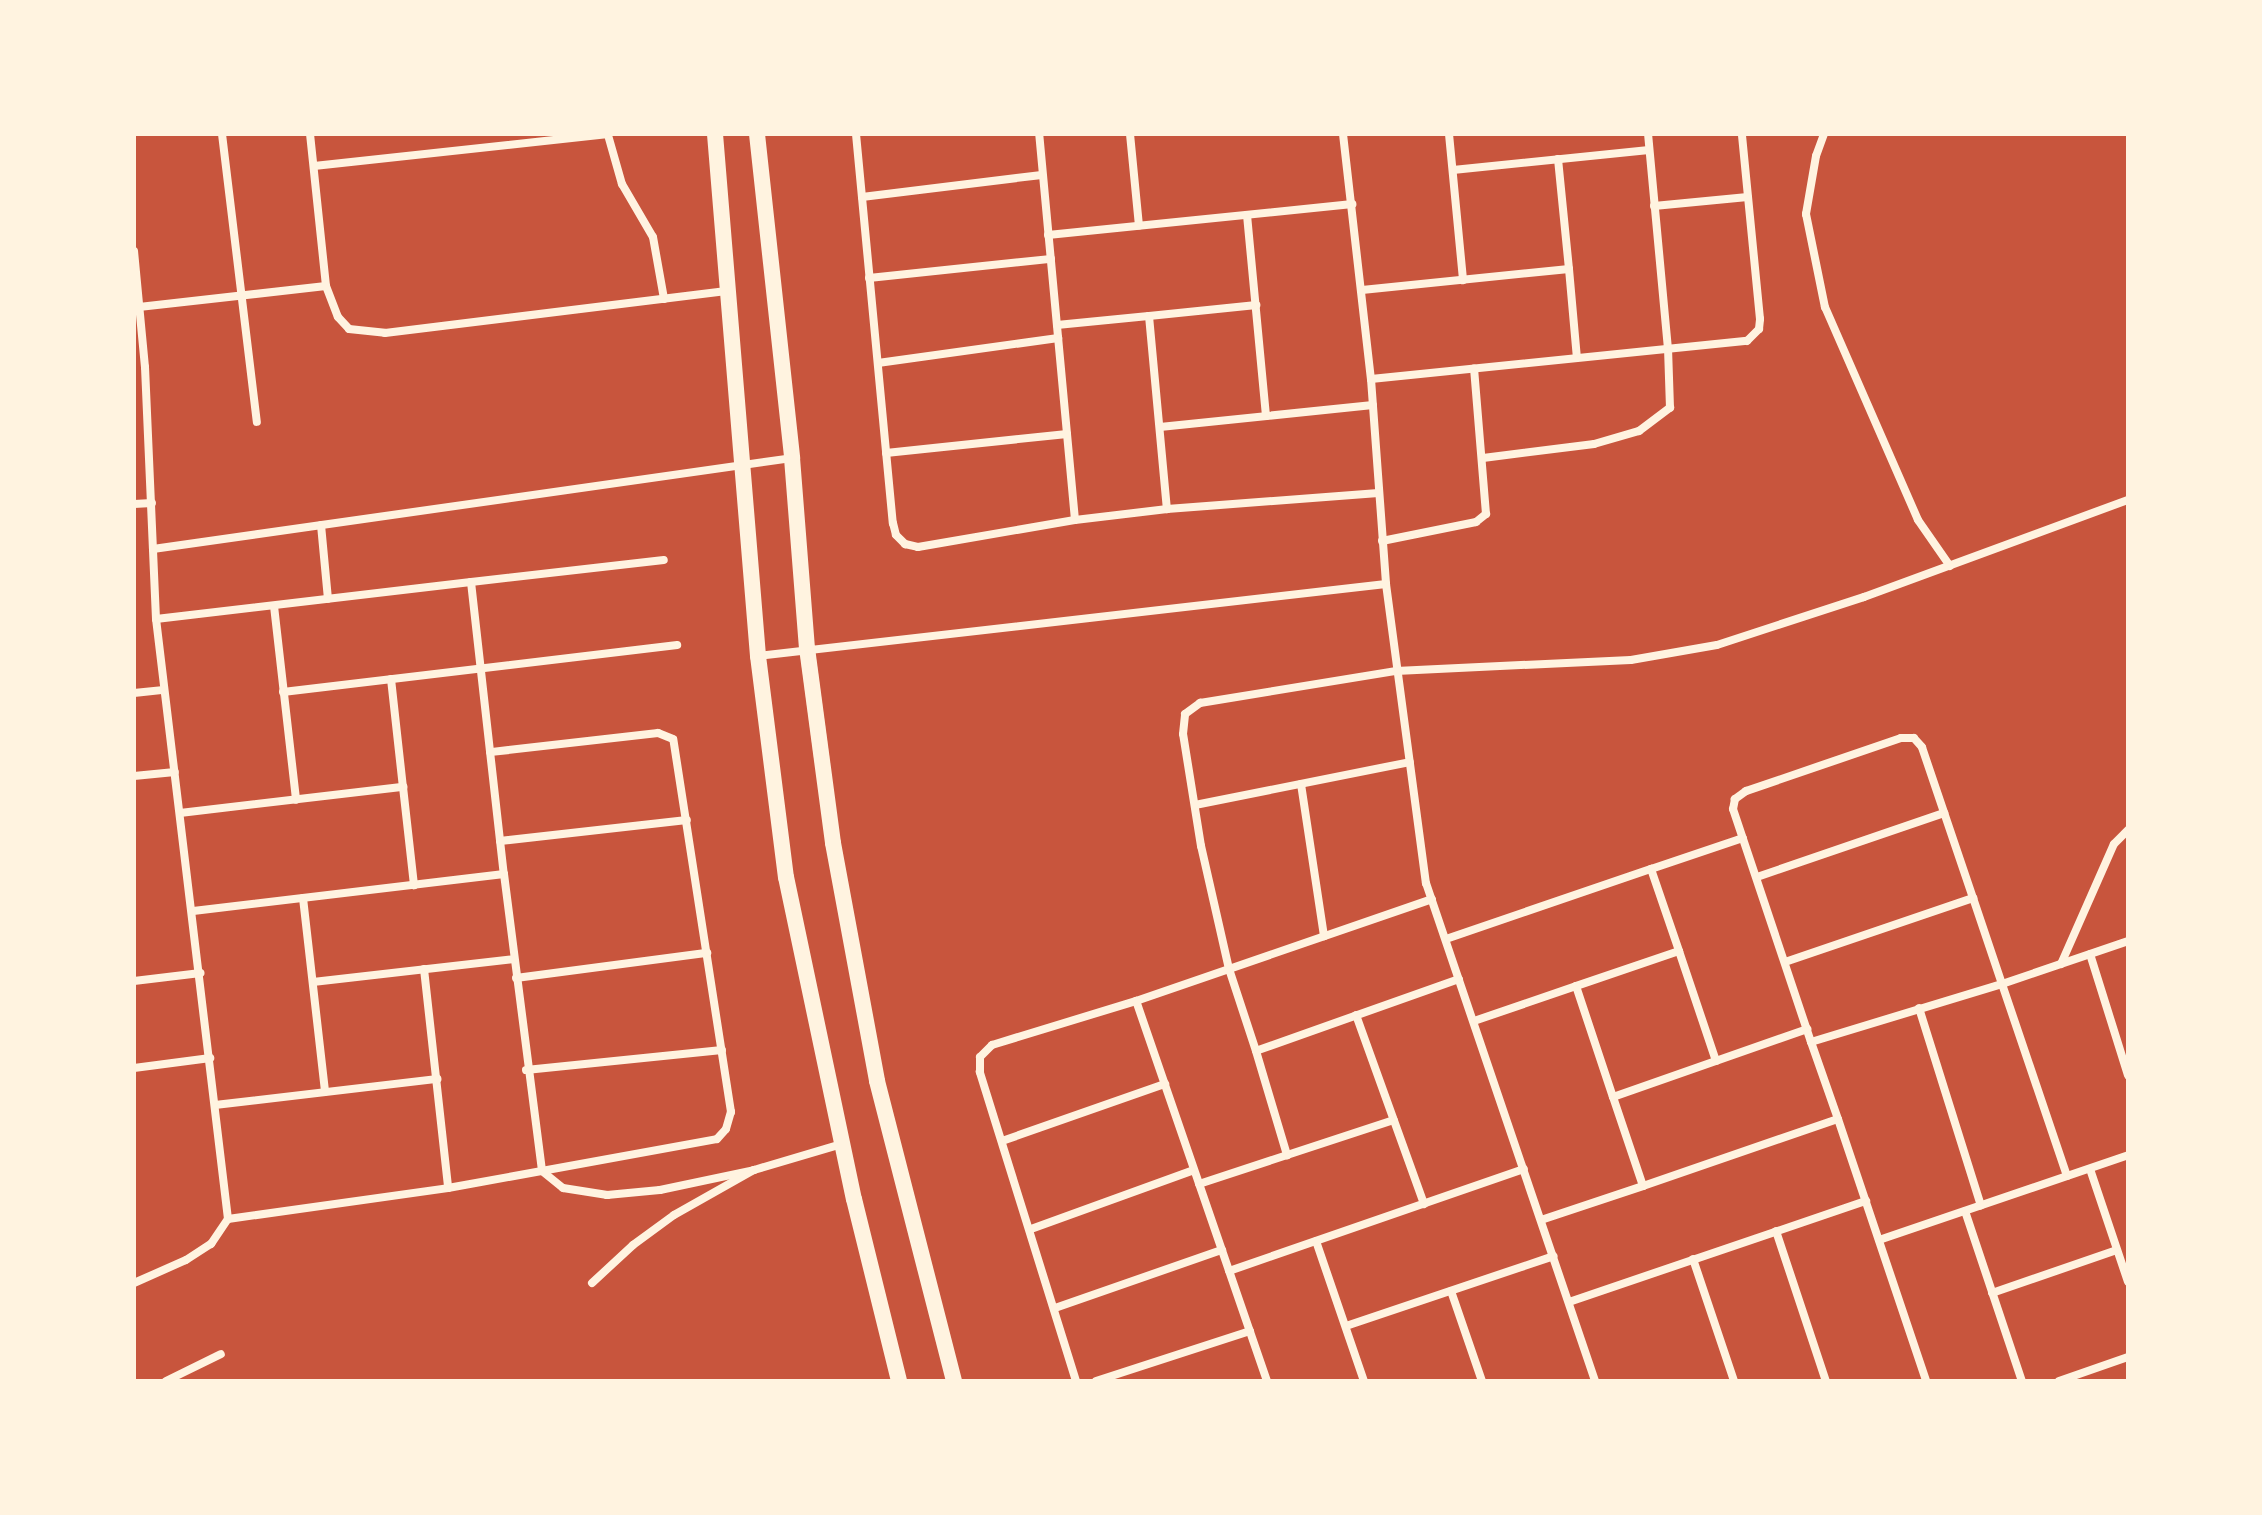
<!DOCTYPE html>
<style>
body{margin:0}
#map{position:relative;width:2262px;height:1515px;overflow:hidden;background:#c8553d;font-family:"Space Grotesk",sans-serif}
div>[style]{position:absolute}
.minor>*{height:8px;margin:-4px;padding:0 4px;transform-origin:4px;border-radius:4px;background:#fff3e0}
.secondary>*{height:16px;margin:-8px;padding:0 8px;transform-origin:8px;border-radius:8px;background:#fff3e0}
span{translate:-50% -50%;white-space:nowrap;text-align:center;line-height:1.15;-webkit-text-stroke:8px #fff3e0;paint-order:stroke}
.frame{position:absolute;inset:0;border:136px solid #fff3e0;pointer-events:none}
</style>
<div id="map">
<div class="minor">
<i style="left:222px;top:134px;width:290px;rotate:83.1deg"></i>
<i style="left:856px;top:134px;width:391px;rotate:84.6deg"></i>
<i style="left:893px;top:523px;width:12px;rotate:76deg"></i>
<i style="left:896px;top:535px;width:13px;rotate:45deg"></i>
<i style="left:905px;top:544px;width:13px;rotate:13deg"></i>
<i style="left:918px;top:547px;width:159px;rotate:-9.8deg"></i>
<i style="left:1075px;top:520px;width:388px;rotate:-95.3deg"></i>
<i style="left:1130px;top:134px;width:92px;rotate:84.4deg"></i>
<i style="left:1343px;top:134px;width:247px;rotate:83.5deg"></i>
<i style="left:1371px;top:379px;width:206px;rotate:85.8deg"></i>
<i style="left:1449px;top:134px;width:147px;rotate:84.5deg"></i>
<i style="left:1824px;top:134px;width:23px;rotate:110deg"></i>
<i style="left:1816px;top:156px;width:59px;rotate:99.8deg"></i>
<i style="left:1806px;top:214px;width:95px;rotate:78.5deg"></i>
<i style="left:1825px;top:307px;width:232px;rotate:66.4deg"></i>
<i style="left:1918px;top:520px;width:56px;rotate:55.2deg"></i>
<i style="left:608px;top:135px;width:51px;rotate:74.1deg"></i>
<i style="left:622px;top:184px;width:61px;rotate:59.7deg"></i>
<i style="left:653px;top:237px;width:63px;rotate:79.9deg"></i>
<i style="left:1558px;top:159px;width:111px;rotate:84.3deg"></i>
<i style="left:314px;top:166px;width:296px;rotate:-6.2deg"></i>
<i style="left:1453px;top:170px;width:197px;rotate:-5.8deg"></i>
<i style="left:862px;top:197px;width:181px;rotate:-7deg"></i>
<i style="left:1654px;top:206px;width:94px;rotate:-5.5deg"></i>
<i style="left:1247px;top:215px;width:202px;rotate:84.6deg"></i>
<i style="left:1048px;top:235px;width:306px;rotate:-5.8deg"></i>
<i style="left:134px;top:251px;width:117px;rotate:84.6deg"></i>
<i style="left:145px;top:367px;width:182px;rotate:87.5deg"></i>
<i style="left:153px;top:549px;width:645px;rotate:-8.1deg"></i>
<i style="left:869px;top:278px;width:183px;rotate:-6deg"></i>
<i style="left:326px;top:286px;width:33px;rotate:69deg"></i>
<i style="left:338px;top:317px;width:16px;rotate:47deg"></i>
<i style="left:349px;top:329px;width:36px;rotate:6deg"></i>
<i style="left:385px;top:333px;width:346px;rotate:-7deg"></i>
<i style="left:1362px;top:290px;width:208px;rotate:-5.8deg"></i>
<i style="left:1569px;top:269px;width:89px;rotate:84.9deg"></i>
<i style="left:139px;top:307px;width:188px;rotate:-6.4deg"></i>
<i style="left:326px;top:286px;width:153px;rotate:-96deg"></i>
<i style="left:1149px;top:316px;width:108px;rotate:-5.9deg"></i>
<i style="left:1057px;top:325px;width:92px;rotate:-5.6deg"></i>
<i style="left:1149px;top:316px;width:194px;rotate:84.7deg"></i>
<i style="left:878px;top:363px;width:182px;rotate:-7.9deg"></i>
<i style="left:1371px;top:379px;width:378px;rotate:-5.8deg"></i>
<i style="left:1747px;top:341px;width:17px;rotate:-45deg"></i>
<i style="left:1759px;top:329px;width:10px;rotate:-84deg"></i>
<i style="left:1760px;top:319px;width:186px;rotate:-95.6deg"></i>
<i style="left:1160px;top:427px;width:214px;rotate:-5.9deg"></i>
<i style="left:886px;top:453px;width:182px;rotate:-6deg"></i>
<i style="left:1483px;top:458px;width:112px;rotate:-7.2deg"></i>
<i style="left:1594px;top:444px;width:47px;rotate:-16.1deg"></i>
<i style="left:1639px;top:431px;width:39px;rotate:-37deg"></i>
<i style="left:1670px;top:408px;width:59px;rotate:-91.9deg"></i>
<i style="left:1668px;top:349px;width:216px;rotate:-95.3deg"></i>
<i style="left:134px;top:504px;width:18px;rotate:-3deg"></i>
<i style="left:1075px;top:520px;width:93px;rotate:-6.8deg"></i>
<i style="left:1167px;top:509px;width:212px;rotate:-4.3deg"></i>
<i style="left:321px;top:525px;width:74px;rotate:84.6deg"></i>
<i style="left:1382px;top:541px;width:96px;rotate:-11.4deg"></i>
<i style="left:1476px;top:522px;width:13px;rotate:-39deg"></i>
<i style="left:1486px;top:514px;width:146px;rotate:-94.7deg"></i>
<i style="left:471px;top:582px;width:194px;rotate:-6.5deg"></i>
<i style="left:274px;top:606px;width:195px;rotate:83.5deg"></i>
<i style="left:156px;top:619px;width:317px;rotate:-6.7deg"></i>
<i style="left:471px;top:582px;width:294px;rotate:83.6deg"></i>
<i style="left:504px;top:874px;width:313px;rotate:173.2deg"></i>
<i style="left:758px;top:656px;width:632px;rotate:-6.54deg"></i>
<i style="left:1386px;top:584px;width:302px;rotate:82.4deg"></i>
<i style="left:1426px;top:883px;width:526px;rotate:71.25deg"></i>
<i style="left:391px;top:679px;width:109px;rotate:83.7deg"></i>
<i style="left:283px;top:692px;width:397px;rotate:-6.8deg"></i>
<i style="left:134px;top:693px;width:30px;rotate:-6deg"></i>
<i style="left:134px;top:776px;width:41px;rotate:-5.6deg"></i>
<i style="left:1301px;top:784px;width:154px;rotate:81.4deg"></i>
<i style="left:1195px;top:805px;width:219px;rotate:-11.3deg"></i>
<i style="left:180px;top:813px;width:225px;rotate:-6.7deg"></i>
<i style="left:403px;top:787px;width:99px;rotate:83.6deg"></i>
<i style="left:500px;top:841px;width:188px;rotate:-6.4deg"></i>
<i style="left:1651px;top:869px;width:97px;rotate:-18.6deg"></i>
<i style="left:504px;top:874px;width:299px;rotate:82.7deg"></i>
<i style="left:542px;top:1171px;width:27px;rotate:39deg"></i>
<i style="left:563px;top:1188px;width:45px;rotate:9deg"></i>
<i style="left:607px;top:1195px;width:53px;rotate:-5.4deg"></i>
<i style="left:660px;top:1190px;width:96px;rotate:-12deg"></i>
<i style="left:1757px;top:877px;width:198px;rotate:-18.9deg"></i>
<i style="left:303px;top:898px;width:195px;rotate:83.5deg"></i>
<i style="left:1446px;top:939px;width:217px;rotate:-18.9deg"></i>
<i style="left:1651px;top:869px;width:87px;rotate:71.1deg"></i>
<i style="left:1679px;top:951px;width:109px;rotate:161.2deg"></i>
<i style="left:1679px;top:951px;width:116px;rotate:71.4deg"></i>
<i style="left:2090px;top:954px;width:127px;rotate:72.6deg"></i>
<i style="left:1785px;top:962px;width:199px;rotate:-18.8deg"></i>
<i style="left:2061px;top:964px;width:131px;rotate:-66.2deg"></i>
<i style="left:2114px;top:844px;width:20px;rotate:-45deg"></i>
<i style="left:424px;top:969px;width:220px;rotate:83.7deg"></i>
<i style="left:516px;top:978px;width:193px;rotate:-7.5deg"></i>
<i style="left:1459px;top:979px;width:215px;rotate:160.5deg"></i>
<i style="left:1256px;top:1051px;width:86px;rotate:-108.2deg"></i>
<i style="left:1229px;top:969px;width:126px;rotate:-102.8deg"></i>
<i style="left:1201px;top:846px;width:113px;rotate:-99.1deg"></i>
<i style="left:1183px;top:734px;width:20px;rotate:-84deg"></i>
<i style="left:1185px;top:714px;width:19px;rotate:-36deg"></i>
<i style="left:1200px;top:703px;width:199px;rotate:-9.3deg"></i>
<i style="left:1396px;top:671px;width:235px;rotate:-2.7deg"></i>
<i style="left:1631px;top:660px;width:87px;rotate:-9.9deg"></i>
<i style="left:1717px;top:645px;width:155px;rotate:-18.1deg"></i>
<i style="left:1864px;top:597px;width:281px;rotate:-20.2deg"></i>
<i style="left:134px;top:981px;width:67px;rotate:-6.8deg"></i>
<i style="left:313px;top:982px;width:202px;rotate:-6.5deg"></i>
<i style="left:1919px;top:1008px;width:207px;rotate:72.6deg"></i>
<i style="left:1356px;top:1015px;width:201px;rotate:70.2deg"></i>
<i style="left:1474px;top:1021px;width:108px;rotate:-18.9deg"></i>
<i style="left:1576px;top:986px;width:117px;rotate:71.6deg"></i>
<i style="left:1613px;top:1097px;width:206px;rotate:-19.3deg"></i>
<i style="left:1256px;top:1051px;width:109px;rotate:73.4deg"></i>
<i style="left:134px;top:1068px;width:77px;rotate:-7.5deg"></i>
<i style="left:526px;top:1070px;width:197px;rotate:-5.8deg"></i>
<i style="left:215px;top:1105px;width:224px;rotate:-6.7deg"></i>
<i style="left:1838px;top:1119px;width:276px;rotate:71.4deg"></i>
<i style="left:1002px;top:1141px;width:173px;rotate:-19.3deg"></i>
<i style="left:2090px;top:1169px;width:119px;rotate:71.4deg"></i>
<i style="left:2067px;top:1176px;width:203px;rotate:-108.7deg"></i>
<i style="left:2002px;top:984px;width:91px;rotate:-108.6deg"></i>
<i style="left:1973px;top:898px;width:159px;rotate:-108.7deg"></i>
<i style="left:1922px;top:747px;width:12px;rotate:-132deg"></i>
<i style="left:1914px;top:738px;width:13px;rotate:180deg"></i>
<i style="left:1901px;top:738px;width:164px;rotate:161.1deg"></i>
<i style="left:1746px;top:791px;width:14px;rotate:144deg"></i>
<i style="left:1735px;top:799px;width:10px;rotate:101deg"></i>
<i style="left:1733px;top:809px;width:246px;rotate:71.5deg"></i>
<i style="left:1811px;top:1042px;width:200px;rotate:-16.9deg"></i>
<i style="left:2002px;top:984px;width:133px;rotate:-18.8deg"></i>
<i style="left:1199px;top:1184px;width:205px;rotate:-18.2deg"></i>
<i style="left:1643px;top:1186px;width:206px;rotate:-19deg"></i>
<i style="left:1838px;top:1119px;width:82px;rotate:-109.3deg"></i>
<i style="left:1965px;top:1211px;width:179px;rotate:71.5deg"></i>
<i style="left:228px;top:1219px;width:222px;rotate:-8deg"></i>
<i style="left:448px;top:1188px;width:273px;rotate:-10.3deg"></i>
<i style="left:717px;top:1139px;width:13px;rotate:-48deg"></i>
<i style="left:726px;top:1129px;width:18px;rotate:-74deg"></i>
<i style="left:731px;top:1112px;width:377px;rotate:-98.8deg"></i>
<i style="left:673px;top:739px;width:16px;rotate:-158deg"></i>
<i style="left:658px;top:733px;width:169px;rotate:173.5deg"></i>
<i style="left:1541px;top:1220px;width:108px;rotate:-18.4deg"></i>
<i style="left:1643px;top:1186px;width:94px;rotate:-108.6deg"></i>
<i style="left:1031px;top:1229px;width:173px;rotate:-19.9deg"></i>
<i style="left:1776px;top:1231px;width:158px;rotate:71.6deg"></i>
<i style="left:1879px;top:1240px;width:263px;rotate:-18.8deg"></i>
<i style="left:1316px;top:1241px;width:148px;rotate:71.1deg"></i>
<i style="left:1693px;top:1259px;width:129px;rotate:71.4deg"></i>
<i style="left:1229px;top:1271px;width:312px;rotate:-19.1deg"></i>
<i style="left:134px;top:1283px;width:57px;rotate:-23.9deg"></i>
<i style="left:186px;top:1260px;width:30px;rotate:-33deg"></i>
<i style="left:211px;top:1244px;width:30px;rotate:-56deg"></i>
<i style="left:228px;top:1219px;width:604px;rotate:-96.84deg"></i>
<i style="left:156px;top:619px;width:70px;rotate:-92.5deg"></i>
<i style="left:592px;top:1283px;width:56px;rotate:-42.8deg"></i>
<i style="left:633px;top:1245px;width:51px;rotate:-36.2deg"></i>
<i style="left:674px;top:1215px;width:92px;rotate:-29.4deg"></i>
<i style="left:754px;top:1170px;width:92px;rotate:-16.5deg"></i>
<i style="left:1451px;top:1291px;width:95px;rotate:71deg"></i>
<i style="left:1992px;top:1293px;width:132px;rotate:-19deg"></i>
<i style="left:1569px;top:1302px;width:314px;rotate:-18.8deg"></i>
<i style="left:1055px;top:1308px;width:177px;rotate:-19.2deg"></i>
<i style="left:1346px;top:1326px;width:219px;rotate:-18.6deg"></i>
<i style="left:166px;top:1381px;width:61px;rotate:-26.1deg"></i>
<i style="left:1076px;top:1381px;width:324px;rotate:-107.3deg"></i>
<i style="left:980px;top:1072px;width:15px;rotate:-90deg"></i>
<i style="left:980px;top:1057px;width:17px;rotate:-45deg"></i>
<i style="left:992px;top:1045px;width:151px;rotate:-17deg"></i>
<i style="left:1096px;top:1381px;width:162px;rotate:-18deg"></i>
<i style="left:1267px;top:1381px;width:402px;rotate:-109deg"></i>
<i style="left:1136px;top:1001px;width:313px;rotate:-19deg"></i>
<i style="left:2059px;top:1381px;width:73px;rotate:-19.2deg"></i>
</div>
<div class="secondary">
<i style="left:715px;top:134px;width:524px;rotate:85.29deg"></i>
<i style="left:758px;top:656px;width:223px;rotate:82.8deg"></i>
<i style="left:786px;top:877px;width:329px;rotate:78.1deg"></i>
<i style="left:854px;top:1199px;width:187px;rotate:76.1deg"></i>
<i style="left:757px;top:134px;width:326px;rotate:83.8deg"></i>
<i style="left:792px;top:458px;width:191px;rotate:85.5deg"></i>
<i style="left:807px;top:648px;width:197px;rotate:82.4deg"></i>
<i style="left:833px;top:843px;width:242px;rotate:79.5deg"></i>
<i style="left:877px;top:1081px;width:310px;rotate:75.6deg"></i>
</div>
<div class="frame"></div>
</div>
